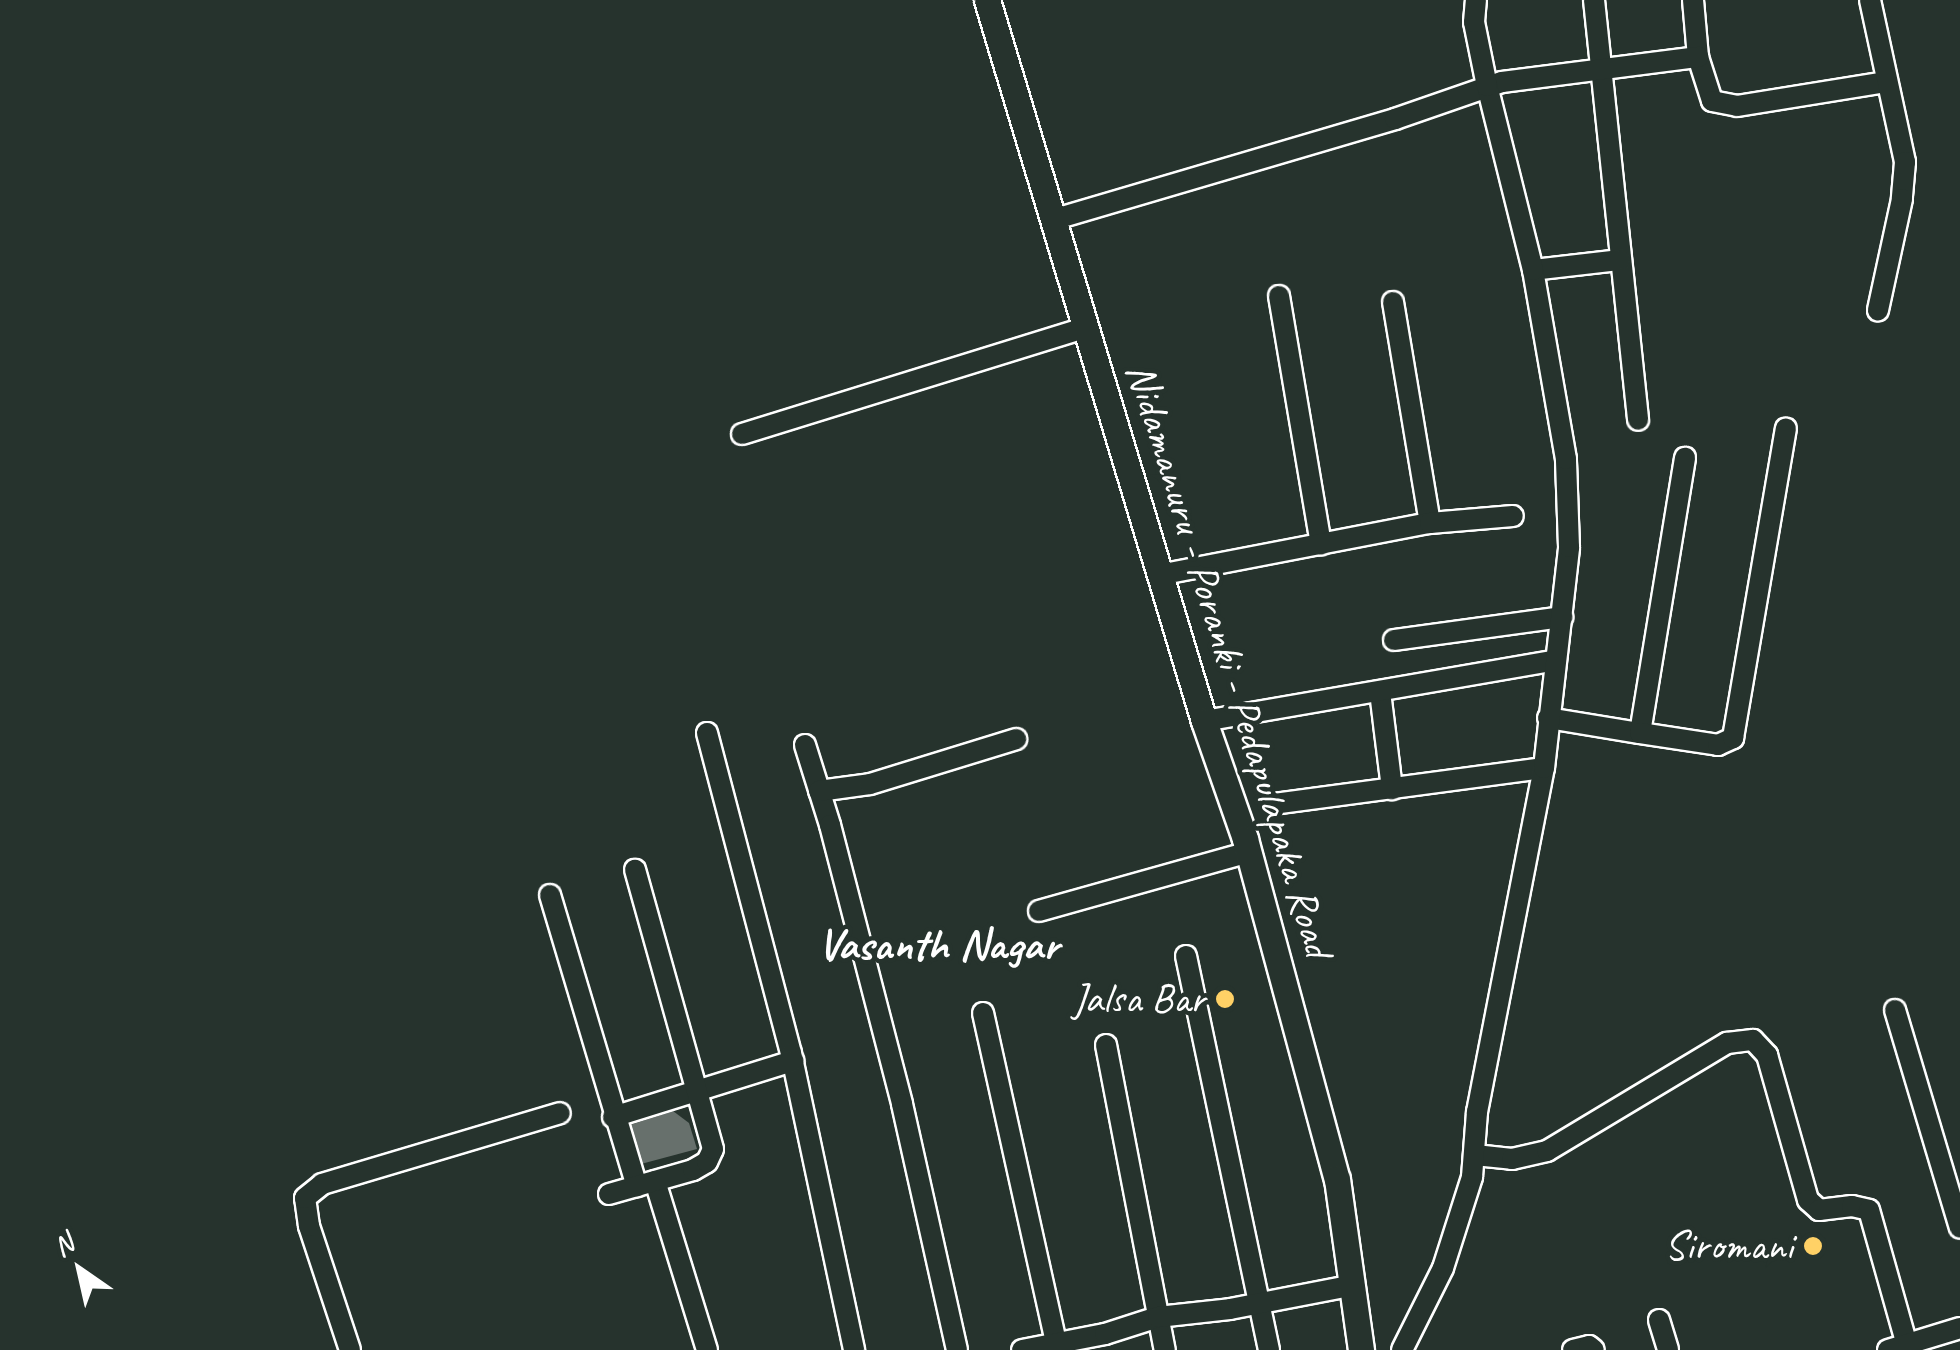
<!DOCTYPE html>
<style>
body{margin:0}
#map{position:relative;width:1960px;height:1350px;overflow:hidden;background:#26332d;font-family:Caveat,sans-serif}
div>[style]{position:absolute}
.water>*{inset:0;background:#67706c}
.roads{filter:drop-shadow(2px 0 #fff) drop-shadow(-2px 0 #fff) drop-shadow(0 2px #fff) drop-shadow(0 -2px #fff)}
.minor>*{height:20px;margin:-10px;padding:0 10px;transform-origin:10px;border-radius:10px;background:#26332d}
.major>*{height:25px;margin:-12.5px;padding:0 12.5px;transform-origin:12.5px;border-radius:12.5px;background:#26332d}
.dots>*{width:28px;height:28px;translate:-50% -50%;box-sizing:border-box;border:5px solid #26332d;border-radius:50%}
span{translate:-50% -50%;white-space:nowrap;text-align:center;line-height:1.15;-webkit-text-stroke:9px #26332d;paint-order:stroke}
.street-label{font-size:42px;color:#fff}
.poi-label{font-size:42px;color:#fff}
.right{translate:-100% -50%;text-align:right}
.neighbourhood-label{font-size:45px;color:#fff;font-weight:700}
.north{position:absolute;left:30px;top:1220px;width:100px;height:100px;-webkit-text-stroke:8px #26332d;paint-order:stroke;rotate:326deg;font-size:28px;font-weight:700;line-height:40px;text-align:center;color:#fff}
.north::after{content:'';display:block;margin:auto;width:35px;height:45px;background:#fff;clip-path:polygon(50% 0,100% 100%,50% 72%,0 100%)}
</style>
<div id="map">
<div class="water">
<i style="clip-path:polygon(673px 1111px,689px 1123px,697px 1149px,641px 1164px,627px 1126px)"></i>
</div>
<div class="roads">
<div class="minor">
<i style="left:1594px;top:0;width:422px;rotate:84deg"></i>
<i style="left:1693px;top:0;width:57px;rotate:85deg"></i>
<i style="left:1698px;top:57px;width:46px;rotate:72.3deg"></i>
<i style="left:1712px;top:101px;width:25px;rotate:11deg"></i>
<i style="left:1737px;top:106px;width:151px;rotate:-9.2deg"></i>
<i style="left:1870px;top:0;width:166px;rotate:77.8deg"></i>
<i style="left:1905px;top:162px;width:37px;rotate:95deg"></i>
<i style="left:1902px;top:199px;width:114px;rotate:102.2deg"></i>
<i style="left:1052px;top:220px;width:358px;rotate:-16.4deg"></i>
<i style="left:1395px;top:119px;width:113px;rotate:-19.1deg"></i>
<i style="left:1502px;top:82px;width:198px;rotate:-7.3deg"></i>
<i style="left:1533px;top:270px;width:87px;rotate:-6.6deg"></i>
<i style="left:1279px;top:296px;width:252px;rotate:80.4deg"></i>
<i style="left:1393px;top:302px;width:224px;rotate:80.5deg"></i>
<i style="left:742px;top:434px;width:361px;rotate:-17.2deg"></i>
<i style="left:1164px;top:574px;width:271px;rotate:-10.9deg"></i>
<i style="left:1430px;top:523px;width:83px;rotate:-4.8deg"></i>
<i style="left:1394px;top:640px;width:170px;rotate:-7.8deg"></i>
<i style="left:1380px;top:692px;width:98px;rotate:82.9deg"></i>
<i style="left:1548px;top:718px;width:93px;rotate:9.3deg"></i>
<i style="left:1640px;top:733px;width:279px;rotate:-80.7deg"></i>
<i style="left:1204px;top:721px;width:357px;rotate:-9.8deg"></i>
<i style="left:707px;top:733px;width:331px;rotate:75.3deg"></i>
<i style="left:791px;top:1053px;width:304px;rotate:78deg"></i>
<i style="left:1640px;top:733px;width:79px;rotate:8.7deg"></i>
<i style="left:1718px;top:745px;width:17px;rotate:-25deg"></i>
<i style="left:1733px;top:738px;width:314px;rotate:-80.3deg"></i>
<i style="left:805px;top:745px;width:84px;rotate:72.6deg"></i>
<i style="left:830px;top:825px;width:288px;rotate:75.5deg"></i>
<i style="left:902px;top:1104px;width:252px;rotate:77.4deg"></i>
<i style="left:819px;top:791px;width:51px;rotate:-7.8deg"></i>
<i style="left:870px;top:784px;width:153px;rotate:-17.1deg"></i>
<i style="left:1273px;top:804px;width:273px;rotate:-7.6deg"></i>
<i style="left:550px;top:895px;width:304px;rotate:73.4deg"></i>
<i style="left:1039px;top:911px;width:218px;rotate:-15.7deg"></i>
<i style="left:1186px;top:956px;width:403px;rotate:78.1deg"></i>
<i style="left:1895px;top:1010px;width:227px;rotate:73.4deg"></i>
<i style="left:983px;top:1013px;width:345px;rotate:77.5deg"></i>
<i style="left:1106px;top:1045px;width:311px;rotate:79.1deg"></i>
<i style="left:613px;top:1117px;width:189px;rotate:-17.3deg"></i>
<i style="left:1475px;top:1155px;width:37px;rotate:6deg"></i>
<i style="left:1512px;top:1159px;width:36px;rotate:-13deg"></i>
<i style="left:1547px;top:1151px;width:210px;rotate:-31deg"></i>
<i style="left:1727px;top:1043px;width:26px;rotate:-7deg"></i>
<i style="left:1753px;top:1040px;width:21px;rotate:47deg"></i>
<i style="left:1767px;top:1055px;width:151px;rotate:74.2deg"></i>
<i style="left:1808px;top:1200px;width:15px;rotate:42deg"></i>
<i style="left:1819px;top:1210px;width:33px;rotate:-7deg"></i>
<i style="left:1852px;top:1206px;width:17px;rotate:13deg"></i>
<i style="left:1869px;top:1210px;width:140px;rotate:74.3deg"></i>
<i style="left:655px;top:1181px;width:177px;rotate:72.9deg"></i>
<i style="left:609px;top:1194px;width:87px;rotate:-15.9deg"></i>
<i style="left:693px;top:1170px;width:16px;rotate:-30deg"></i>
<i style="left:707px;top:1162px;width:14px;rotate:-65deg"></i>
<i style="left:713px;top:1149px;width:290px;rotate:-105.6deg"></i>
<i style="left:1659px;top:1320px;width:31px;rotate:73deg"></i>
<i style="left:350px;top:1350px;width:131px;rotate:-108.3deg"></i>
<i style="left:309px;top:1226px;width:28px;rotate:-98deg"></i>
<i style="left:305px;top:1198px;width:22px;rotate:-39deg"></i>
<i style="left:322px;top:1184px;width:248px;rotate:-16.6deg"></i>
<i style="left:1022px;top:1350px;width:85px;rotate:-10.9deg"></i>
<i style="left:1105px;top:1334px;width:56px;rotate:-17.8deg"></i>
<i style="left:1158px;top:1317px;width:72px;rotate:-6.3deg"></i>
<i style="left:1230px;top:1309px;width:122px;rotate:-10.9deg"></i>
<i style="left:1402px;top:1350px;width:92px;rotate:-63.4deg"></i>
<i style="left:1443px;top:1268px;width:96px;rotate:-72.3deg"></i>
<i style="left:1472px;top:1177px;width:65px;rotate:-85.6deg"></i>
<i style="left:1477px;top:1112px;width:350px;rotate:-79deg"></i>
<i style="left:1544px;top:768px;width:222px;rotate:-83.5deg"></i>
<i style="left:1569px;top:547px;width:88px;rotate:-92deg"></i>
<i style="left:1566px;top:459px;width:192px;rotate:-99.9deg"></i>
<i style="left:1533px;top:270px;width:190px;rotate:-104deg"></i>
<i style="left:1487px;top:86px;width:65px;rotate:-101.5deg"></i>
<i style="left:1474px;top:22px;width:22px;rotate:-85deg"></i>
<i style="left:1573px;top:1350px;width:16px;rotate:-14deg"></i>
<i style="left:1589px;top:1346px;width:6px;rotate:39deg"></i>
<i style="left:1888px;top:1350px;width:75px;rotate:-17deg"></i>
</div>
<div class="major">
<i style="left:987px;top:0;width:753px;rotate:73.25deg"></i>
<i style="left:1204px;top:721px;width:125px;rotate:70.8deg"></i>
<i style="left:1245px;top:839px;width:352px;rotate:74.9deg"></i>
<i style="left:1337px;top:1179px;width:173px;rotate:82deg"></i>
</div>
</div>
<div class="dots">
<i style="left:1225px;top:999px;background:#ffd166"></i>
<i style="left:1813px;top:1246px;background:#ffd166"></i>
</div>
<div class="street-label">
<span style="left:1229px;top:660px;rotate:73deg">Nidamanuru - Poranki - Pedapulapaka Road</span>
</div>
<div class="poi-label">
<span class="right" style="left:1205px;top:999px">Jalsa Bar</span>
<span class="right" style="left:1793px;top:1246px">Siromani</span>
</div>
<div class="neighbourhood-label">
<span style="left:938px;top:945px">Vasanth Nagar</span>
</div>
<div class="north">N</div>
</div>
